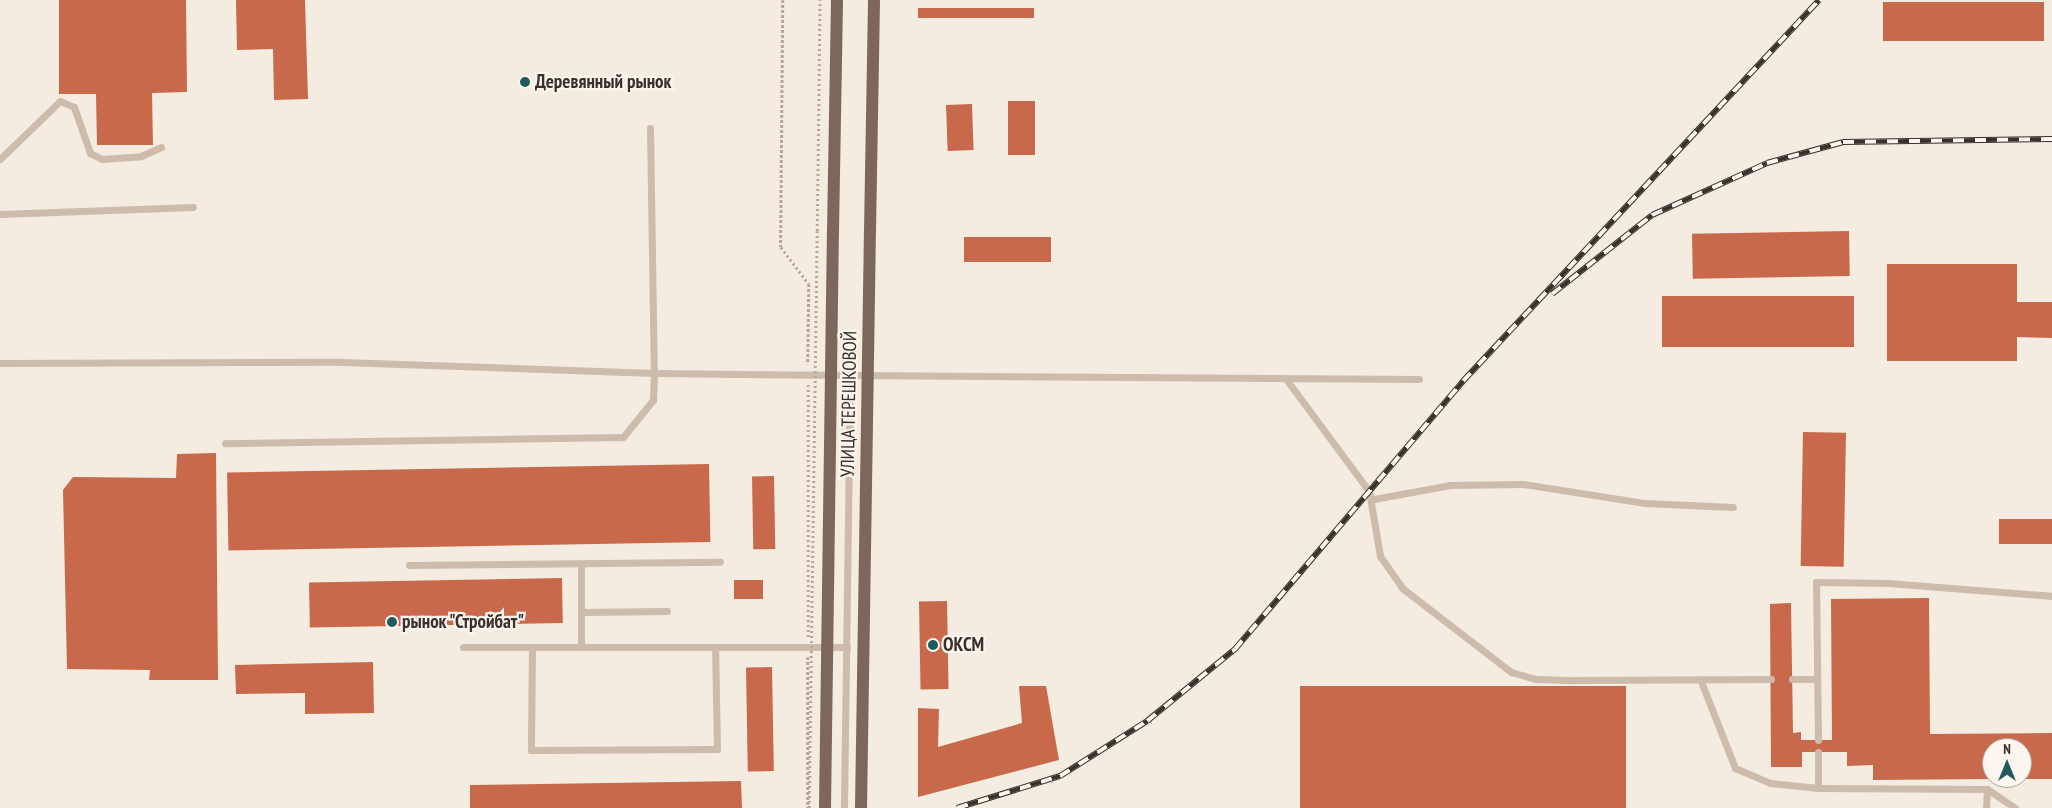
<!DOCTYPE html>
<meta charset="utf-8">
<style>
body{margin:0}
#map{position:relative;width:2052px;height:808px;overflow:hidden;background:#f4ebe1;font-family:"PT Sans Narrow",sans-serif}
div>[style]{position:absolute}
.building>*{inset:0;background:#c8694b;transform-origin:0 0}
.path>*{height:2.5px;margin-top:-1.25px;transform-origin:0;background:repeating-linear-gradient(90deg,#b9a596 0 2.5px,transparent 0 5px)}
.lane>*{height:7px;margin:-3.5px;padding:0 3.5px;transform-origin:3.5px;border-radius:3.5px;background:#cdbbac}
.primary>*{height:12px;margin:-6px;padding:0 6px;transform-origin:6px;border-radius:6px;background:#7d675c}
.rail>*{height:5.5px;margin-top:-2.75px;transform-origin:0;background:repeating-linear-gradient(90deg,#fbf5ee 0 11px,#3b302b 0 22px);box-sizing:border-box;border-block:1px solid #3b302b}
.path-bridge>*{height:2.5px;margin-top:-1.25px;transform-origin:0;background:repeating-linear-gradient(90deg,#b9a596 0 2.5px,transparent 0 5px)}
.primary-bridge>*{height:12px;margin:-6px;padding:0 6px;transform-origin:6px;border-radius:6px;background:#7d675c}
.dots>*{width:14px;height:14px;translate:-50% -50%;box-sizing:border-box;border:2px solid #fbf5ee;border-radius:50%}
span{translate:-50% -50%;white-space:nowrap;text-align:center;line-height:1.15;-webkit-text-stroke:4.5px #fbf5ee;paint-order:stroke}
.poi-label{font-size:19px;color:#3b302b;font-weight:700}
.left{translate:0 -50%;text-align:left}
.street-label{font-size:19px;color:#3b302b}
.north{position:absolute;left:1982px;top:738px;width:50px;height:50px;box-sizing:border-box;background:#fbf5ee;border:1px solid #aea6a0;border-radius:50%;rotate:0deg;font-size:14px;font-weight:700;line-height:20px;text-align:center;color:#3b302b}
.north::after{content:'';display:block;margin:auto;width:18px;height:22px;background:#1f5a5e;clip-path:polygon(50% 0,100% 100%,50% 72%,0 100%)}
</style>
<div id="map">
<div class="building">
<i style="clip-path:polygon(59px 0,186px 0,187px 92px,152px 93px,153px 145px,97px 145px,96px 94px,59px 94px)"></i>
<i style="clip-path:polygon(236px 0,305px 0,308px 99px,274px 100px,273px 49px,237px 50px)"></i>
<i style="left:1883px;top:2px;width:161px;height:39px"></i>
<i style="left:918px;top:8px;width:116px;height:10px"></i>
<i style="left:1008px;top:101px;width:27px;height:54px"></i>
<i style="left:972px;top:104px;width:46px;height:26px;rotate:88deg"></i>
<i style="left:1849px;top:231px;width:45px;height:157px;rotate:89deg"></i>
<i style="left:1051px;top:237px;width:25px;height:87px;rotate:90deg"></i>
<i style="clip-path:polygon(1887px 264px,2017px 264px,2017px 302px,2052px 302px,2052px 338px,2017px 337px,2017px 361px,1887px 361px)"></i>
<i style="left:1662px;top:296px;width:192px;height:51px"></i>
<i style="left:1803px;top:432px;width:43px;height:134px;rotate:1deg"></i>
<i style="clip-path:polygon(216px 453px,218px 680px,149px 680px,150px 670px,67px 669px,63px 490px,73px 477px,176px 478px,177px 454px)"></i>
<i style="left:709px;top:464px;width:78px;height:482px;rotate:89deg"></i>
<i style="left:774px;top:476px;width:73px;height:22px;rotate:89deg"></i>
<i style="left:2052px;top:519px;width:25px;height:53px;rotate:90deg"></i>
<i style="left:562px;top:578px;width:45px;height:253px;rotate:89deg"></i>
<i style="left:763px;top:580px;width:19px;height:29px;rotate:90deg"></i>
<i style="clip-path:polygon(1929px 598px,1930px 734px,2052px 733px,2052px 779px,2022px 779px,2022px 748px,1992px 748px,1992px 779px,1873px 780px,1873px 765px,1847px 766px,1847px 752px,1802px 752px,1802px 767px,1771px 767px,1770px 604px,1791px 603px,1793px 733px,1801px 732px,1801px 740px,1832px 740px,1831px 599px)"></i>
<i style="left:947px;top:601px;width:88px;height:28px;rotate:89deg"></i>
<i style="clip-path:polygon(373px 662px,374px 713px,305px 714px,305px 693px,236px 694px,235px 665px)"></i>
<i style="left:772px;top:667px;width:104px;height:26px;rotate:89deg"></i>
<i style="clip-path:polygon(1019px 686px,1046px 686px,1059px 760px,918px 797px,918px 708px,939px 709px,938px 747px,1022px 723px)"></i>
<i style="left:1300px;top:686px;width:326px;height:122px"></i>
<i style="clip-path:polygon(741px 781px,742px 808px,470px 808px,470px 785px)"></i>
</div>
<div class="path">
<i style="left:783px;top:0;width:247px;rotate:90.5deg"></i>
<i style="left:781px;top:247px;width:46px;rotate:52.9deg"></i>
<i style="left:809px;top:284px;width:80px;rotate:90.7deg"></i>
<i style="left:817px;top:231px;width:231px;rotate:-89.3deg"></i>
<i style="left:808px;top:637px;width:252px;rotate:-90deg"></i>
<i style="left:808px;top:657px;width:151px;rotate:90deg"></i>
</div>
<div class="lane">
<i style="left:650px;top:128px;width:245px;rotate:89.1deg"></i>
<i style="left:654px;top:373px;width:196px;rotate:0.6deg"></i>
<i style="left:850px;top:375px;width:433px;rotate:90.8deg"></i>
<i style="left:0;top:159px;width:83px;rotate:-44deg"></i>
<i style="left:60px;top:101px;width:15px;rotate:23deg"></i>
<i style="left:74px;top:107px;width:49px;rotate:70.8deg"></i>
<i style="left:90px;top:153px;width:13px;rotate:27deg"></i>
<i style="left:102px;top:159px;width:39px;rotate:-4deg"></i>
<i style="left:141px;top:156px;width:22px;rotate:-24deg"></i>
<i style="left:0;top:214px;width:193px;rotate:-2.1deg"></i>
<i style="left:0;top:363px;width:342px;rotate:-0.2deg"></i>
<i style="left:342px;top:362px;width:312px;rotate:2deg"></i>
<i style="left:654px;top:373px;width:27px;rotate:92deg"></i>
<i style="left:653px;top:400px;width:48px;rotate:129deg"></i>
<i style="left:623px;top:437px;width:398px;rotate:179.1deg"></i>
<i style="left:850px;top:375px;width:569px;rotate:0.4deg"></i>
<i style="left:1286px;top:379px;width:139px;rotate:53.5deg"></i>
<i style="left:1369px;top:491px;width:66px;rotate:80.4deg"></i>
<i style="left:1380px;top:556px;width:39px;rotate:55deg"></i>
<i style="left:1402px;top:588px;width:138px;rotate:37.6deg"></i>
<i style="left:1511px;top:672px;width:26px;rotate:16deg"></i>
<i style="left:1536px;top:679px;width:38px;rotate:2deg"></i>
<i style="left:1574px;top:680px;width:197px;rotate:-0.3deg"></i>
<i style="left:1374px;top:499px;width:77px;rotate:-10.4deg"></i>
<i style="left:1450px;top:485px;width:73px;rotate:-0.8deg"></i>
<i style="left:1523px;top:484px;width:122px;rotate:8.9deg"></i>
<i style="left:1644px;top:503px;width:89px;rotate:2.6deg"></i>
<i style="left:581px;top:564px;width:83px;rotate:90deg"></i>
<i style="left:409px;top:565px;width:311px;rotate:-0.6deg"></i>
<i style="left:581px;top:612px;width:86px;rotate:-0.7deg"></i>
<i style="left:463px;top:647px;width:384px"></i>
<i style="left:532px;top:647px;width:103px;rotate:90.6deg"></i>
<i style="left:531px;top:750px;width:186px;rotate:-0.3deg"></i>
<i style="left:717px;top:749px;width:102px;rotate:-91.1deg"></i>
<i style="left:1700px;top:679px;width:96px;rotate:68.5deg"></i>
<i style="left:1735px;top:768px;width:38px;rotate:23deg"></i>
<i style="left:1770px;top:783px;width:48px;rotate:5.9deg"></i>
<i style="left:1792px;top:679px;width:25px"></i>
<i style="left:1818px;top:740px;width:158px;rotate:-90.7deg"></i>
<i style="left:1816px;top:582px;width:72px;rotate:0.8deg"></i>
<i style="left:1888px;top:583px;width:165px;rotate:4.5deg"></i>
<i style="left:1818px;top:752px;width:36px;rotate:90deg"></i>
<i style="left:1818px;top:788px;width:169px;rotate:0.3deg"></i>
<i style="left:1987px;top:789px;width:19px;rotate:93deg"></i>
<i style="left:1987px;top:789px;width:34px;rotate:34deg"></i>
</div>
<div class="primary">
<i style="left:833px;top:231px;width:231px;rotate:-89deg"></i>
<i style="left:870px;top:231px;width:231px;rotate:-89deg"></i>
</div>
<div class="rail">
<i style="left:1552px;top:294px;width:127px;rotate:-38.3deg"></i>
<i style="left:1652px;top:215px;width:126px;rotate:-24.3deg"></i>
<i style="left:1767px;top:163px;width:79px;rotate:-15.4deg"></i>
<i style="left:1843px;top:142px;width:209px;rotate:-0.8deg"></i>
<i style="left:957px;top:808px;width:108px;rotate:-17.3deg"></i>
<i style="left:1060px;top:776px;width:103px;rotate:-32.3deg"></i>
<i style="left:1147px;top:721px;width:114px;rotate:-39.3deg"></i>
<i style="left:1235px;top:649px;width:352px;rotate:-49.6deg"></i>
<i style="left:1463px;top:381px;width:521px;rotate:-46.94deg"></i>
</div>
<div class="path-bridge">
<i style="left:809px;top:808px;width:577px;rotate:-89.21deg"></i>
</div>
<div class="primary-bridge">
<i style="left:825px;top:808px;width:577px;rotate:-89.21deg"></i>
<i style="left:861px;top:808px;width:577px;rotate:-89.11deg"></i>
</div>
<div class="dots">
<i style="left:525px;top:82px;background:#1f5a5e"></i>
<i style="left:392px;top:622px;background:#1f5a5e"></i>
<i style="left:933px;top:645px;background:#1f5a5e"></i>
</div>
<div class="poi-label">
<span class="left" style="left:535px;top:82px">Деревянный рынок</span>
<span class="left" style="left:402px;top:622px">рынок "Стройбат"</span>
<span class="left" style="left:943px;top:645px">ОКСМ</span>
</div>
<div class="street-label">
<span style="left:849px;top:404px;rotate:-89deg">УЛИЦА ТЕРЕШКОВОЙ</span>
</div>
<div class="north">N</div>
</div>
